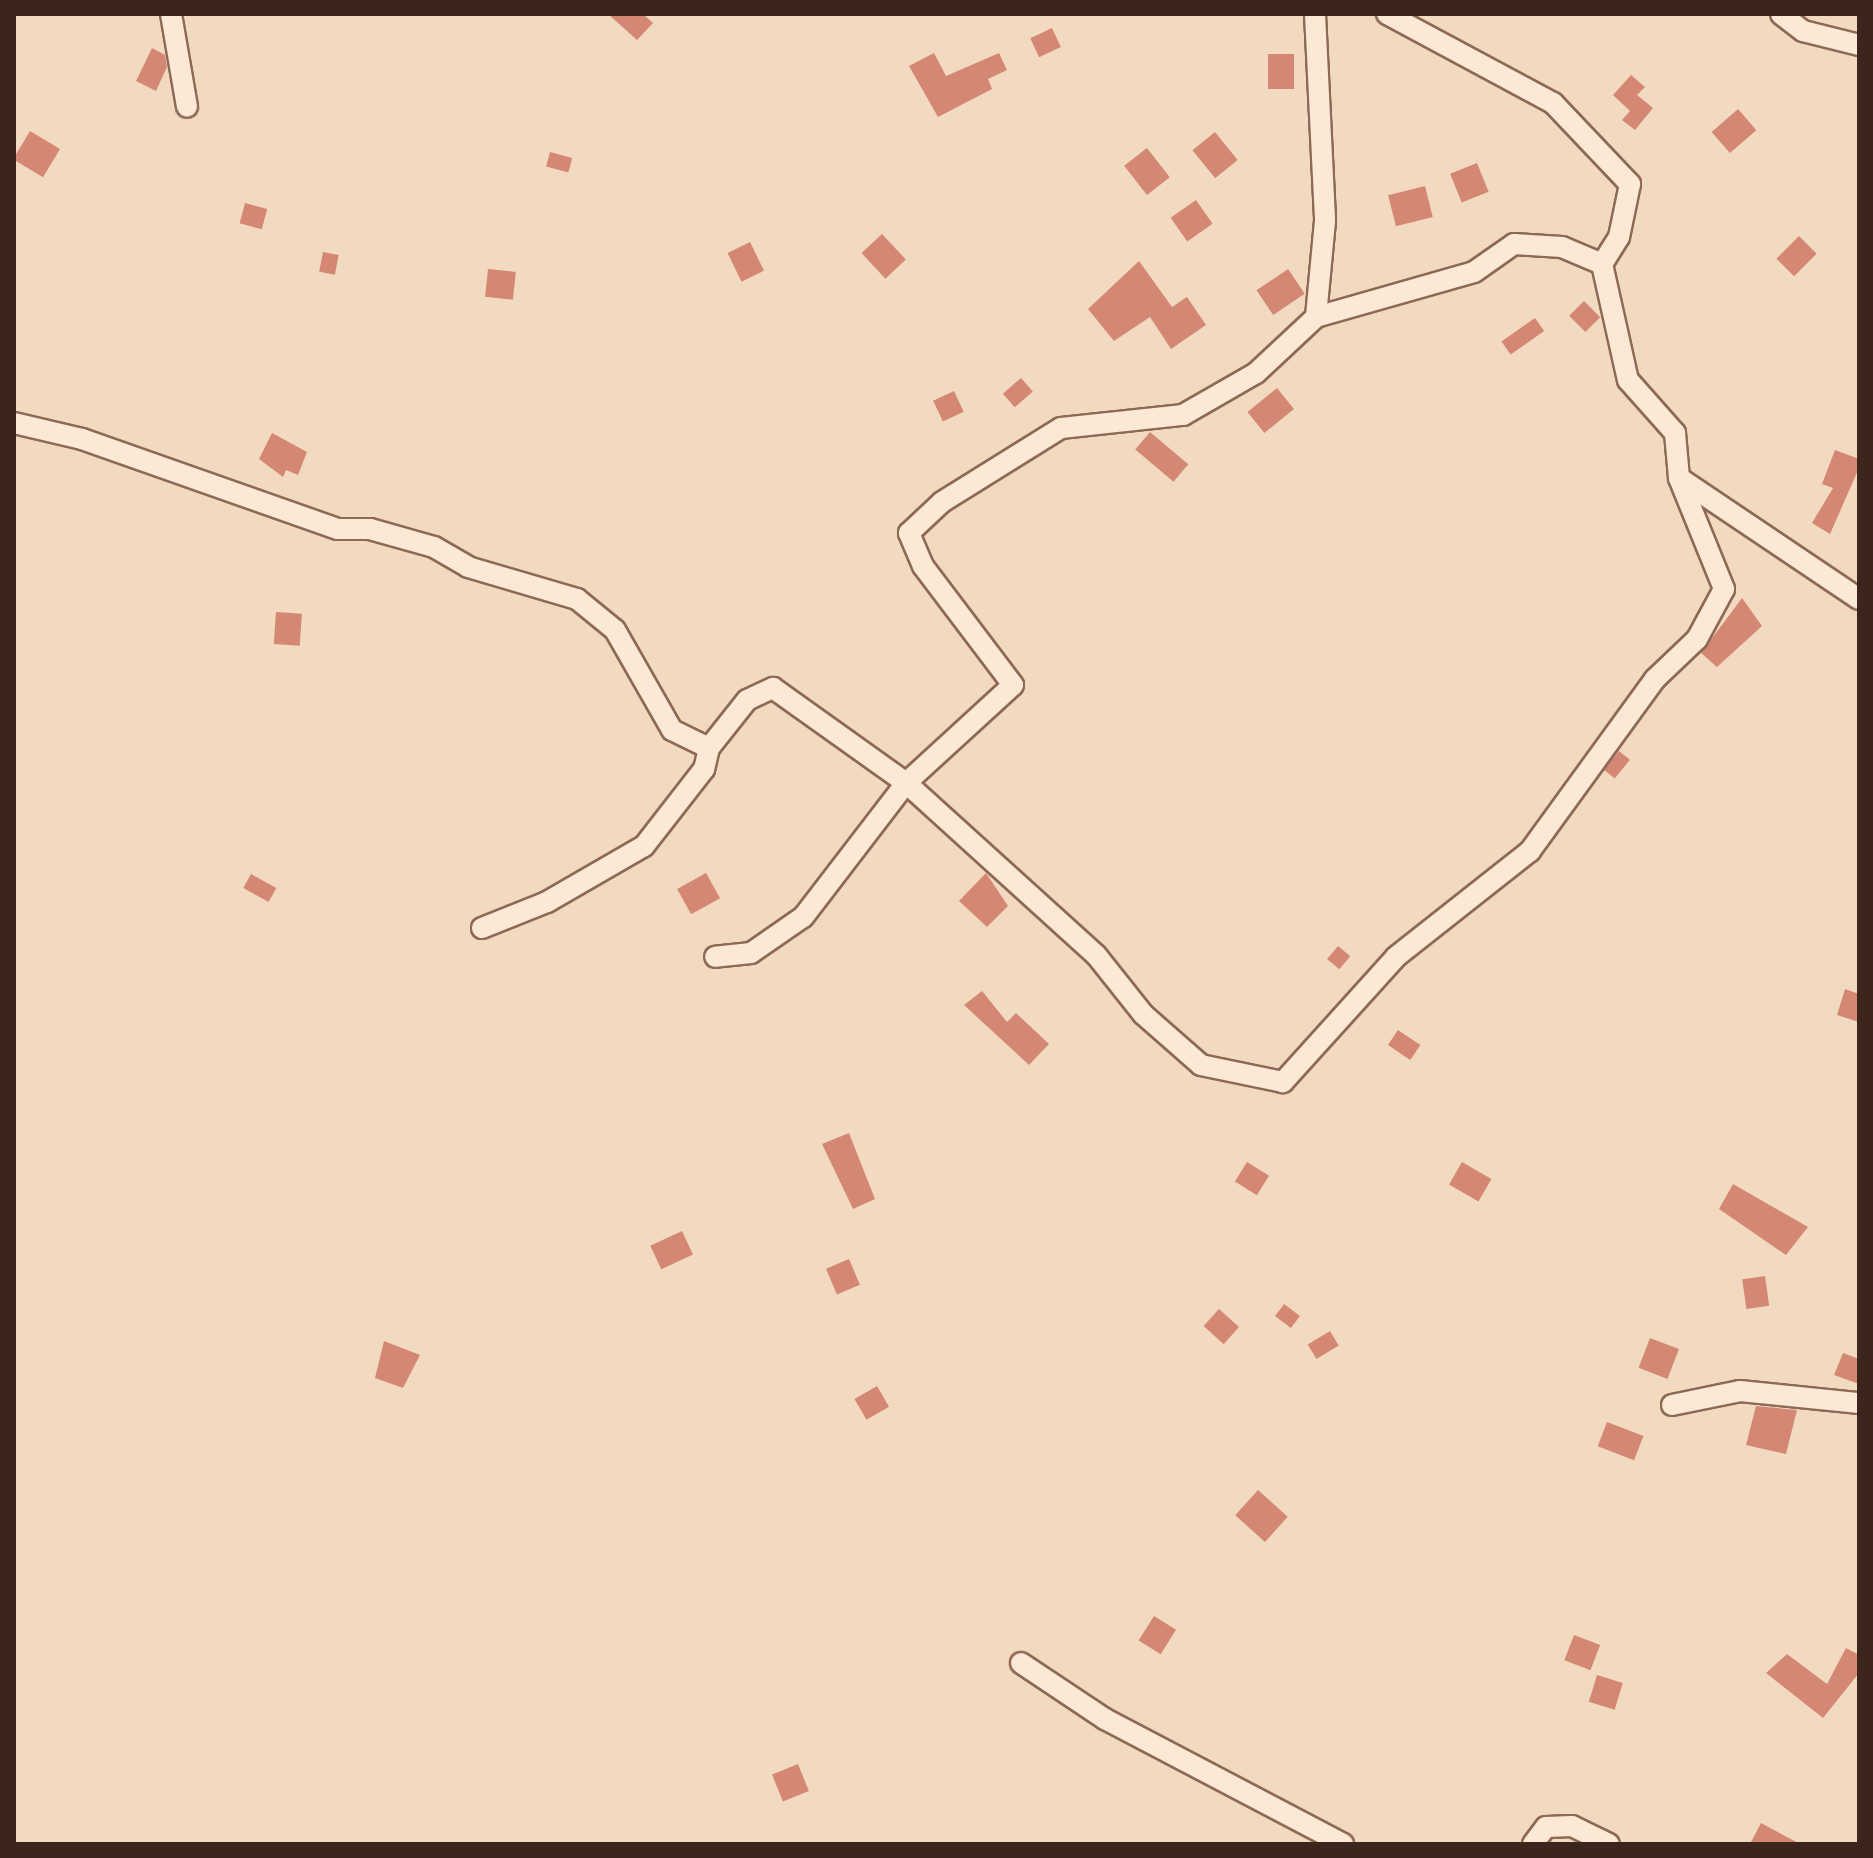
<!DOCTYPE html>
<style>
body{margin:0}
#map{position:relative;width:1873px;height:1858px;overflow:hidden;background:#f2dac1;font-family:Bitter,serif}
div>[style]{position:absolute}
.building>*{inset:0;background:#d48873;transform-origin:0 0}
.roads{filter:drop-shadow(2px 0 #8d6956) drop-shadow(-2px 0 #8d6956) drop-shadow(0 2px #8d6956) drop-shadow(0 -2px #8d6956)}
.street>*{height:20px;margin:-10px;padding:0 10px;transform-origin:10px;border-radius:10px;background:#fce9d5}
span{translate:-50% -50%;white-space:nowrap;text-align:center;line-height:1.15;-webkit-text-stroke:8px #f9e6d1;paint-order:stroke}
.frame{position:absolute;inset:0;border:16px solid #3c251c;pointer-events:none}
</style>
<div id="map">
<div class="building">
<i style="clip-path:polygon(608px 14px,643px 14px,653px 23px,637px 40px)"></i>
<i style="left:1052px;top:28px;width:21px;height:24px;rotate:65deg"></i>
<i style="clip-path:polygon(152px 48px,165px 55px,167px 67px,156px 91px,136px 81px)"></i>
<i style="clip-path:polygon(934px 53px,946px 76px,999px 53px,1007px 70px,988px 79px,992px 89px,938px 117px,909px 66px)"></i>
<i style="left:1268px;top:54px;width:26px;height:35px"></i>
<i style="clip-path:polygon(1631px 75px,1645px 87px,1637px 95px,1653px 108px,1635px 130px,1622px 120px,1630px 111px,1613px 95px)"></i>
<i style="left:1738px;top:109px;width:28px;height:35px;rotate:49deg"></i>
<i style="left:30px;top:131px;width:35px;height:33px;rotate:31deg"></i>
<i style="left:1215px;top:132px;width:36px;height:29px;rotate:51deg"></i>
<i style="left:1147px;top:148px;width:37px;height:29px;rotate:52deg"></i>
<i style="left:550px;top:152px;width:23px;height:15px;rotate:15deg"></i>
<i style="left:1477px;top:163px;width:31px;height:29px;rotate:68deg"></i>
<i style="left:1425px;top:186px;width:32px;height:38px;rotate:76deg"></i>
<i style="left:1196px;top:200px;width:29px;height:31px;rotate:55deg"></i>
<i style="left:245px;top:203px;width:23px;height:21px;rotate:15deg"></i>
<i style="left:882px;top:234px;width:35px;height:28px;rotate:47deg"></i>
<i style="left:1799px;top:236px;width:25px;height:32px;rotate:45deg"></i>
<i style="left:750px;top:242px;width:32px;height:25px;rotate:64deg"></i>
<i style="left:323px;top:252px;width:16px;height:20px;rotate:11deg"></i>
<i style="clip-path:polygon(1139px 261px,1172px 307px,1187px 297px,1206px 325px,1171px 349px,1150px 317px,1114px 341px,1088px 309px)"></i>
<i style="left:488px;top:269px;width:28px;height:28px;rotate:6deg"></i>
<i style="left:1288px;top:269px;width:30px;height:38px;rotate:56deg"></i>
<i style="left:1584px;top:301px;width:23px;height:21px;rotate:45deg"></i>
<i style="left:1535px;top:318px;width:16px;height:41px;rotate:55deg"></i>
<i style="left:1021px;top:378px;width:18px;height:24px;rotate:49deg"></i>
<i style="left:1277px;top:388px;width:27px;height:38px;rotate:51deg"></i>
<i style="left:954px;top:391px;width:23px;height:23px;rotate:65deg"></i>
<i style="left:1150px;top:432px;width:50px;height:23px;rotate:40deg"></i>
<i style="clip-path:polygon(272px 433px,307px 452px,298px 475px,286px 470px,283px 477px,259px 459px)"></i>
<i style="clip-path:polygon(1835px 450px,1859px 459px,1859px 468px,1830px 534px,1812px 523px,1833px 488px,1822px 484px)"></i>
<i style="clip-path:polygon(1742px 598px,1762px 626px,1717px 667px,1701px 653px)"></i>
<i style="left:276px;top:612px;width:26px;height:32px;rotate:4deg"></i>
<i style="left:1619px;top:751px;width:14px;height:24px;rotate:39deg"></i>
<i style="left:706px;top:873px;width:29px;height:33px;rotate:61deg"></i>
<i style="clip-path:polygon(986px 873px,1008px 906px,987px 927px,959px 901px)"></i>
<i style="left:251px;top:874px;width:29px;height:16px;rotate:29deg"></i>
<i style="left:1338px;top:946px;width:16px;height:17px;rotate:40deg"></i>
<i style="clip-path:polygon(1845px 989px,1859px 994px,1859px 1022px,1837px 1015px)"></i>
<i style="clip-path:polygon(982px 991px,1007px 1022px,1016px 1013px,1049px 1044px,1029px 1065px,964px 1005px)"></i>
<i style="left:1398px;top:1030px;width:27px;height:18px;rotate:34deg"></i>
<i style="clip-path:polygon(849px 1133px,875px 1199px,853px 1209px,822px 1144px)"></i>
<i style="left:1247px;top:1162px;width:26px;height:23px;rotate:32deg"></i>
<i style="left:1462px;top:1162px;width:34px;height:26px;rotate:30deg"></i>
<i style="clip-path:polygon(1733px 1184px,1808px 1227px,1786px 1255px,1719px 1209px)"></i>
<i style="left:682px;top:1231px;width:26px;height:35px;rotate:65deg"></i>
<i style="left:849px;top:1259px;width:28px;height:25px;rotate:67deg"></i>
<i style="left:1765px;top:1276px;width:30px;height:23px;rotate:82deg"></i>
<i style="left:1284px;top:1304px;width:20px;height:15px;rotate:37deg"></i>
<i style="left:1219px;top:1309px;width:27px;height:23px;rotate:42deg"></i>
<i style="left:1330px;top:1331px;width:17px;height:26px;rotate:59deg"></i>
<i style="left:1650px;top:1338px;width:31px;height:32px;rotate:21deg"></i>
<i style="clip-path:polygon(384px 1341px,420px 1355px,403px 1388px,375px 1378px)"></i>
<i style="clip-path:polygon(1843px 1353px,1859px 1359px,1859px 1384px,1834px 1375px)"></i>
<i style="left:877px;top:1386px;width:24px;height:26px;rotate:60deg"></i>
<i style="clip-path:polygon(1756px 1406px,1797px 1410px,1786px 1454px,1746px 1445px)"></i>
<i style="left:1607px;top:1422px;width:39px;height:26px;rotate:21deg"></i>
<i style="left:1258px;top:1490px;width:40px;height:34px;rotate:42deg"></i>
<i style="left:1154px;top:1616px;width:26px;height:29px;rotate:32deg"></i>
<i style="left:1574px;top:1635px;width:28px;height:27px;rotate:21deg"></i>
<i style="clip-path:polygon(1846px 1648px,1859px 1655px,1859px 1673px,1823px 1718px,1766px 1673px,1787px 1654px,1827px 1684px)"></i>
<i style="left:1597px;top:1675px;width:27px;height:28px;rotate:17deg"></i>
<i style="left:798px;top:1764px;width:29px;height:28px;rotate:68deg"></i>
<i style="clip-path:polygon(1761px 1823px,1800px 1844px,1750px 1844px)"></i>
</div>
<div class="roads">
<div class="street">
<i style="left:171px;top:14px;width:94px;rotate:80.2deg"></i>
<i style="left:1315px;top:14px;width:207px;rotate:87.2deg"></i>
<i style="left:1325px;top:221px;width:96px;rotate:95.4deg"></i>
<i style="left:1387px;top:14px;width:188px;rotate:28.2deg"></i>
<i style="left:1553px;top:103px;width:112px;rotate:46.5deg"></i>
<i style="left:1630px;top:184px;width:54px;rotate:101.7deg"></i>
<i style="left:1619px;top:237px;width:32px;rotate:122deg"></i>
<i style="left:1781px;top:14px;width:28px;rotate:38deg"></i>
<i style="left:1803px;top:31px;width:58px;rotate:14deg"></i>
<i style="left:14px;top:423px;width:70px;rotate:13.2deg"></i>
<i style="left:82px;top:439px;width:271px;rotate:19.4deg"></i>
<i style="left:338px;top:529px;width:32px"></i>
<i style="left:370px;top:529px;width:66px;rotate:15.7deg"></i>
<i style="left:434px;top:547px;width:39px;rotate:30deg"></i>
<i style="left:468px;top:567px;width:114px;rotate:16.4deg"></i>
<i style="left:577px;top:599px;width:49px;rotate:39.2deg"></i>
<i style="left:615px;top:630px;width:115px;rotate:60.3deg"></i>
<i style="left:672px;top:730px;width:41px;rotate:25.9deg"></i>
<i style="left:709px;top:748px;width:22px;rotate:103deg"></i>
<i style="left:704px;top:769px;width:98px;rotate:127.9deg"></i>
<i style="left:644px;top:846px;width:112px;rotate:150deg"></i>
<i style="left:547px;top:902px;width:70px;rotate:158.2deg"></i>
<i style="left:1679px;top:478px;width:217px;rotate:33.9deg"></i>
<i style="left:709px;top:748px;width:61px;rotate:-51.6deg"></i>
<i style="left:747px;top:700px;width:29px;rotate:-25deg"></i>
<i style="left:773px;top:688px;width:163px;rotate:35.5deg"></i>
<i style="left:906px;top:783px;width:145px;rotate:-42.5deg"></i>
<i style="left:1013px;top:685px;width:149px;rotate:-127.1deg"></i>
<i style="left:923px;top:566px;width:36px;rotate:-113deg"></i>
<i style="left:909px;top:533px;width:45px;rotate:-43.2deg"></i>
<i style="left:942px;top:502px;width:140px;rotate:-31.9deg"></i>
<i style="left:1061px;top:428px;width:123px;rotate:-6.1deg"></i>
<i style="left:1183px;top:415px;width:84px;rotate:-29.9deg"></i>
<i style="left:1256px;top:373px;width:82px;rotate:-43deg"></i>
<i style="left:1316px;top:317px;width:164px;rotate:-15.9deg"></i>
<i style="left:1474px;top:272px;width:49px;rotate:-35deg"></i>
<i style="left:1514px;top:244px;width:48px;rotate:3.6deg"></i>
<i style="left:1562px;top:247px;width:43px;rotate:23deg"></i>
<i style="left:1602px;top:264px;width:119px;rotate:77.4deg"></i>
<i style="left:1628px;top:380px;width:71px;rotate:48.4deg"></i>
<i style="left:1675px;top:433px;width:45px;rotate:84.9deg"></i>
<i style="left:1679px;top:478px;width:120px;rotate:67.9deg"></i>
<i style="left:1724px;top:589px;width:57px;rotate:118.4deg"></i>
<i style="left:1697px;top:639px;width:58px;rotate:136.4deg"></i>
<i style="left:1655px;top:679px;width:213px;rotate:126deg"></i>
<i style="left:1530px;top:851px;width:171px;rotate:141.7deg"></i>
<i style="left:1396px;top:957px;width:169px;rotate:132.1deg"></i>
<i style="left:1283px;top:1082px;width:84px;rotate:-168.3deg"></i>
<i style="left:1201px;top:1065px;width:77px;rotate:-138.7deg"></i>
<i style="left:1143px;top:1014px;width:75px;rotate:-128.5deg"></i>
<i style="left:1096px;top:955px;width:256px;rotate:-137.8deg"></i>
<i style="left:906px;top:783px;width:169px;rotate:127.5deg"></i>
<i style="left:803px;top:917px;width:63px;rotate:145.3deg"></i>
<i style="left:751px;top:953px;width:36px;rotate:174deg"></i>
<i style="left:1672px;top:1405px;width:69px;rotate:-11.6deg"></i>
<i style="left:1740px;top:1391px;width:120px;rotate:5.8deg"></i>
<i style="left:1021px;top:1663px;width:101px;rotate:33.7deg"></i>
<i style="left:1105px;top:1719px;width:269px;rotate:27.7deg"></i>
<i style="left:1533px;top:1844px;width:21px;rotate:-53deg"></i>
<i style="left:1546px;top:1827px;width:26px;rotate:-2deg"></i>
<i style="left:1572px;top:1826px;width:41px;rotate:25.9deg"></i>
</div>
</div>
<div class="frame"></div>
</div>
